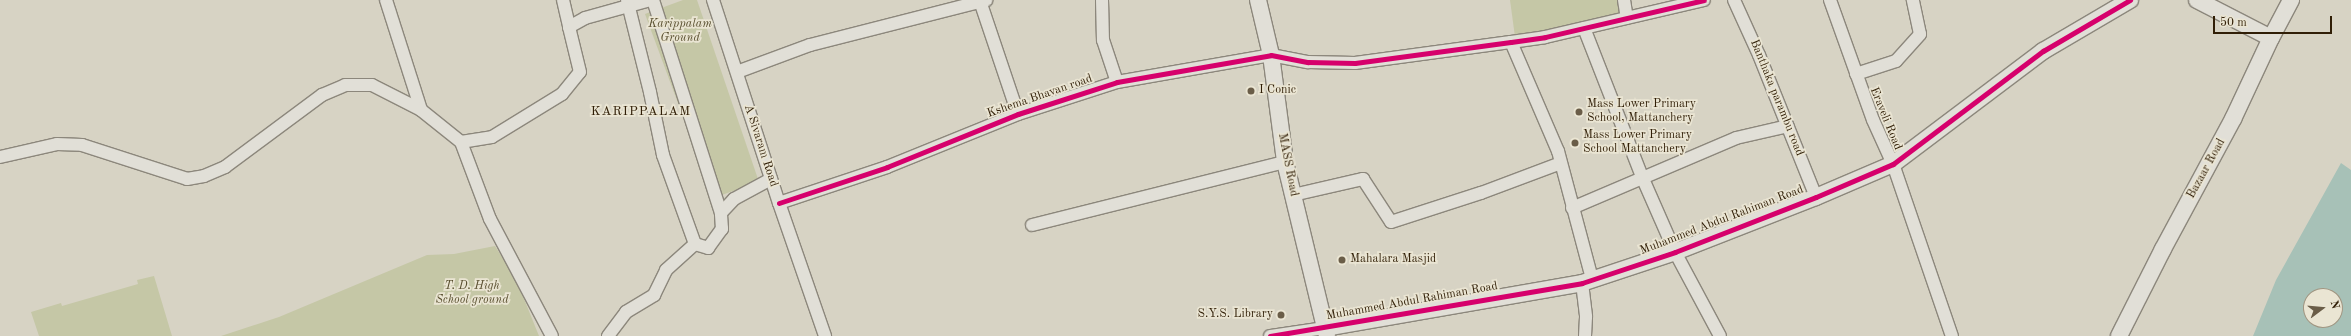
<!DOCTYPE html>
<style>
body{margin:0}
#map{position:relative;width:2351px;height:336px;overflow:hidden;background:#d7d3c4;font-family:"Old Standard TT",serif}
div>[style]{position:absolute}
.green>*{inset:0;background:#c5c7a6}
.water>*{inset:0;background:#a7c1b7}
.roads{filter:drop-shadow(1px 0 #8c877c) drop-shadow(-1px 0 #8c877c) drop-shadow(0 1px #8c877c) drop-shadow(0 -1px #8c877c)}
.minor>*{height:12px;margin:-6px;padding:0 6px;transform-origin:6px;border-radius:6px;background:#e1dfd7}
.tertiary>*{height:16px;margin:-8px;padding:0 8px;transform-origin:8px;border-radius:8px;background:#e1dfd7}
.cycleway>*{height:5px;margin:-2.5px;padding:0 2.5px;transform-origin:2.5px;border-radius:2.5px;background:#d6006c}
.dots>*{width:11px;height:11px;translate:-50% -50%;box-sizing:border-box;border:2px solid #eae5d3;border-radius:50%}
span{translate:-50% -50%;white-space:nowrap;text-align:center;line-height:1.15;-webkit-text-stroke:3.5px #eae5d3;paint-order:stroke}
.park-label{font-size:12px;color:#584e2e;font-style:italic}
.poi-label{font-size:12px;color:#301e06}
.left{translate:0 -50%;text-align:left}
.right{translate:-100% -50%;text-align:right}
.street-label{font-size:12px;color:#301e06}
.neighbourhood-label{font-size:13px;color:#301e06;letter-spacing:1px}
.north{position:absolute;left:2303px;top:288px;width:40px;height:40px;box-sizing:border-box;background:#eae5d3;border:1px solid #a09581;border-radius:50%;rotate:74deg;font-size:11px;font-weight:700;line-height:16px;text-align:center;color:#301e06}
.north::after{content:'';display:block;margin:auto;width:14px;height:18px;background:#6a5d48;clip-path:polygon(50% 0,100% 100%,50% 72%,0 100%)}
.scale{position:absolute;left:2213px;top:16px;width:119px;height:18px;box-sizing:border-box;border:2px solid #301e06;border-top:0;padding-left:5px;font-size:12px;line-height:14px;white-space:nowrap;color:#301e06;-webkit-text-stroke:3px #eae5d3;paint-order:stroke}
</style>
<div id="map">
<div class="green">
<i style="clip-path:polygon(683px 0,697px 0,759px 182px,713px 198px,645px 14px)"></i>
<i style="clip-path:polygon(1510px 0,1619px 0,1621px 15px,1515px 37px)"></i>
<i style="clip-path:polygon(495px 246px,516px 279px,539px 336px,221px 336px,279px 317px,427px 255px,454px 254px)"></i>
<i style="clip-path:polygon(154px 276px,172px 336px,39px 336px,31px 312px,61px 303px,62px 306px,138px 284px,137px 280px)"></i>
</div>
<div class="water">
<i style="clip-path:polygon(evenodd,2341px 163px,2351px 170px,2351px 336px,2253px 336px,2276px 280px,2341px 163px,2311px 296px,2335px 296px,2335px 320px,2311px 320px,2311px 296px)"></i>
</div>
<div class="roads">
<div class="minor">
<i style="left:386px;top:0;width:115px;rotate:72.3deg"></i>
<i style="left:563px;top:0;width:28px;rotate:77deg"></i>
<i style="left:653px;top:0;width:224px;rotate:72.3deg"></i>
<i style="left:713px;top:0;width:213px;rotate:72deg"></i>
<i style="left:779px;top:203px;width:141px;rotate:70.9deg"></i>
<i style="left:1102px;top:0;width:40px;rotate:88.6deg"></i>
<i style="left:1103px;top:40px;width:44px;rotate:71.6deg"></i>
<i style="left:1624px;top:0;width:18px;rotate:81deg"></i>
<i style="left:1734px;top:0;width:60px;rotate:65.6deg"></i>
<i style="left:1759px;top:55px;width:153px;rotate:68.1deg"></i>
<i style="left:1830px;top:0;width:127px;rotate:70.3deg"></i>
<i style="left:1873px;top:120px;width:48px;rotate:65.6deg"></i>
<i style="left:1893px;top:164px;width:182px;rotate:71.1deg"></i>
<i style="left:980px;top:1px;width:119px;rotate:71.4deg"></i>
<i style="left:1584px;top:28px;width:162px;rotate:68.7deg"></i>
<i style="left:1643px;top:179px;width:80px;rotate:66.3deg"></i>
<i style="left:1675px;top:252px;width:95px;rotate:61.8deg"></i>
<i style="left:1511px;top:42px;width:119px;rotate:66.7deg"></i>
<i style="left:1558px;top:151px;width:132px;rotate:75.1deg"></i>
<i style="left:737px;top:72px;width:78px;rotate:-20.3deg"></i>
<i style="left:810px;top:45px;width:182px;rotate:-14.3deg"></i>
<i style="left:1856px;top:74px;width:42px;rotate:-18deg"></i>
<i style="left:1896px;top:61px;width:36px;rotate:-48deg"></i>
<i style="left:1920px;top:34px;width:35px;rotate:-102deg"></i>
<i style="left:461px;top:142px;width:31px;rotate:-9deg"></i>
<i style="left:492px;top:137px;width:82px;rotate:-31.6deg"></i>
<i style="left:562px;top:94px;width:28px;rotate:-51deg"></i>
<i style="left:580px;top:72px;width:46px;rotate:-103.7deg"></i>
<i style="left:569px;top:27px;width:18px;rotate:-29deg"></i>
<i style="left:585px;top:18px;width:67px;rotate:-15.5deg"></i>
<i style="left:461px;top:142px;width:82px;rotate:69.4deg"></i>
<i style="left:490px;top:219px;width:132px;rotate:62.1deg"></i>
<i style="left:0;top:157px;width:58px;rotate:-12.8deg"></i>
<i style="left:57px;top:144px;width:25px;rotate:2deg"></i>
<i style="left:82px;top:145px;width:110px;rotate:17.9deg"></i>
<i style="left:187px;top:179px;width:17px;rotate:-10deg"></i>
<i style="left:204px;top:176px;width:23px;rotate:-23deg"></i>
<i style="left:225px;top:167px;width:121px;rotate:-36.6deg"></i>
<i style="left:322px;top:95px;width:25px;rotate:-23deg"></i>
<i style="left:345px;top:85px;width:27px"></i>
<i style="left:372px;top:85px;width:55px;rotate:27deg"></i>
<i style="left:421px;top:110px;width:51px;rotate:38.7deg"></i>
<i style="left:1293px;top:195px;width:72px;rotate:-12.9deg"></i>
<i style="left:1363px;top:179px;width:51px;rotate:56.9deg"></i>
<i style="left:1391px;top:222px;width:95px;rotate:-17.9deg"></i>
<i style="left:1481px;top:193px;width:85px;rotate:-20.6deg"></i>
<i style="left:779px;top:203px;width:114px;rotate:-18.4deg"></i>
<i style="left:887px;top:167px;width:141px;rotate:-22deg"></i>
<i style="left:1018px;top:114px;width:104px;rotate:-17.9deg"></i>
<i style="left:1117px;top:82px;width:156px;rotate:-9.9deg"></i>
<i style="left:1271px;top:55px;width:38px;rotate:11deg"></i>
<i style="left:1308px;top:62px;width:47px;rotate:1.2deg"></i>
<i style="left:1355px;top:63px;width:157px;rotate:-7.7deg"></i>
<i style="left:1511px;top:42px;width:34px;rotate:-8deg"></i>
<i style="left:1545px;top:37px;width:163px;rotate:-13.1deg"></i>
<i style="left:1572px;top:208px;width:178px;rotate:-23.1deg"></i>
<i style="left:1736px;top:138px;width:53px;rotate:-13deg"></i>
<i style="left:1032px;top:225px;width:261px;rotate:-14deg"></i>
<i style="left:695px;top:244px;width:14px;rotate:17deg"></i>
<i style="left:708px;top:248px;width:24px;rotate:-54deg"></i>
<i style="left:722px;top:229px;width:16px;rotate:-94deg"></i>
<i style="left:721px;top:213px;width:19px;rotate:-47deg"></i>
<i style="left:734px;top:199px;width:42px;rotate:-28.4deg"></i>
<i style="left:1582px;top:283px;width:34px;rotate:83deg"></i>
<i style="left:1586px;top:317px;width:19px;rotate:93deg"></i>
<i style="left:608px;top:336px;width:30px;rotate:-53deg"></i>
<i style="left:626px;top:312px;width:33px;rotate:-31deg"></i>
<i style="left:654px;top:295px;width:28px;rotate:-64deg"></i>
<i style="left:666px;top:270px;width:39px;rotate:-42deg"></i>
<i style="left:695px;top:244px;width:95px;rotate:-109.8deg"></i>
<i style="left:663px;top:155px;width:64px;rotate:-101.7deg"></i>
<i style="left:650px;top:92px;width:95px;rotate:-104deg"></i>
<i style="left:1270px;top:336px;width:56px;rotate:-8.3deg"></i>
</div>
<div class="tertiary">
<i style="left:1258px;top:0;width:57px;rotate:76.7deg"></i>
<i style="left:1271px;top:55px;width:108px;rotate:82.5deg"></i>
<i style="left:1285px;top:162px;width:179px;rotate:76.4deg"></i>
<i style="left:2197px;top:0;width:83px;rotate:27.2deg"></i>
<i style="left:1325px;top:328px;width:261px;rotate:-9.9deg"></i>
<i style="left:1582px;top:283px;width:98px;rotate:-18.4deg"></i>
<i style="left:1675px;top:252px;width:151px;rotate:-21.3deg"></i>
<i style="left:1816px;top:197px;width:84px;rotate:-23.2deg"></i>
<i style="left:1893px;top:164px;width:188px;rotate:-37deg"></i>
<i style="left:2043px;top:51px;width:101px;rotate:-30.4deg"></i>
<i style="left:2119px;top:336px;width:97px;rotate:-63.2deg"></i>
<i style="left:2163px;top:249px;width:148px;rotate:-61.7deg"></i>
<i style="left:2233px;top:119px;width:89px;rotate:-64.9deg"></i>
<i style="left:2271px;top:38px;width:43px;rotate:-62.2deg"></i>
</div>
</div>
<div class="cycleway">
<i style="left:779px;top:203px;width:114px;rotate:-18.4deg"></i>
<i style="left:887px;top:167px;width:141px;rotate:-22deg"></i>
<i style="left:1018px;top:114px;width:104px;rotate:-17.9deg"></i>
<i style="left:1117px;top:82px;width:156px;rotate:-9.9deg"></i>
<i style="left:1271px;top:55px;width:38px;rotate:11deg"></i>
<i style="left:1308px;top:62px;width:47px;rotate:1.2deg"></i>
<i style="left:1355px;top:63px;width:157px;rotate:-7.7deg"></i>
<i style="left:1511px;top:42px;width:34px;rotate:-8deg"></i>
<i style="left:1545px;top:37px;width:163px;rotate:-13.1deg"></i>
<i style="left:1270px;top:336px;width:316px;rotate:-9.6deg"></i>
<i style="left:1582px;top:283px;width:98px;rotate:-18.4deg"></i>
<i style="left:1675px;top:252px;width:151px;rotate:-21.3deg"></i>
<i style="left:1816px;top:197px;width:84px;rotate:-23.2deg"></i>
<i style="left:1893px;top:164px;width:188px;rotate:-37deg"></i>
<i style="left:2043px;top:51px;width:101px;rotate:-30.4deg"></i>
</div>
<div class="dots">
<i style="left:1251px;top:91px;background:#6a5d48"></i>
<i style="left:1579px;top:112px;background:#6a5d48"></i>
<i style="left:1575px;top:143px;background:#6a5d48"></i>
<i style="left:1342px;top:260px;background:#6a5d48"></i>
<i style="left:1281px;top:315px;background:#6a5d48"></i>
</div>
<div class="park-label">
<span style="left:680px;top:32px">Karippalam<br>Ground</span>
<span style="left:472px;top:294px">T. D. High<br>School ground</span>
</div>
<div class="poi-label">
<span class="left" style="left:1259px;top:91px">I Conic</span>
<span class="left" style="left:1587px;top:112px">Mass Lower Primary<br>School, Mattanchery</span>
<span class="left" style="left:1583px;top:143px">Mass Lower Primary<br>School Mattanchery</span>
<span class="left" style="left:1350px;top:260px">Mahalara Masjid</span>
<span class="right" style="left:1273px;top:315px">S.Y.S. Library</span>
</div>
<div class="street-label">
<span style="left:1040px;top:97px;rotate:-19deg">Kshema Bhavan road</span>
<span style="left:1776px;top:98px;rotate:68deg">Banthaka parambu road</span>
<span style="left:1885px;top:119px;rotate:68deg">Eraveli Road</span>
<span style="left:760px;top:146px;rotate:72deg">A Sivaram Road</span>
<span style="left:1287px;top:165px;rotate:79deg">MASS Road</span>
<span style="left:2207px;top:169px;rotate:-61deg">Bazaar Road</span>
<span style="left:1722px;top:221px;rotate:-21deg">Muhammed Abdul Rahiman Road</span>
<span style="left:1412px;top:302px;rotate:-10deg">Muhammed Abdul Rahiman Road</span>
</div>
<div class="neighbourhood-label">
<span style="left:641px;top:112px">KARIPPALAM</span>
</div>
<div class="north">N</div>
<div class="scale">50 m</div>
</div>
